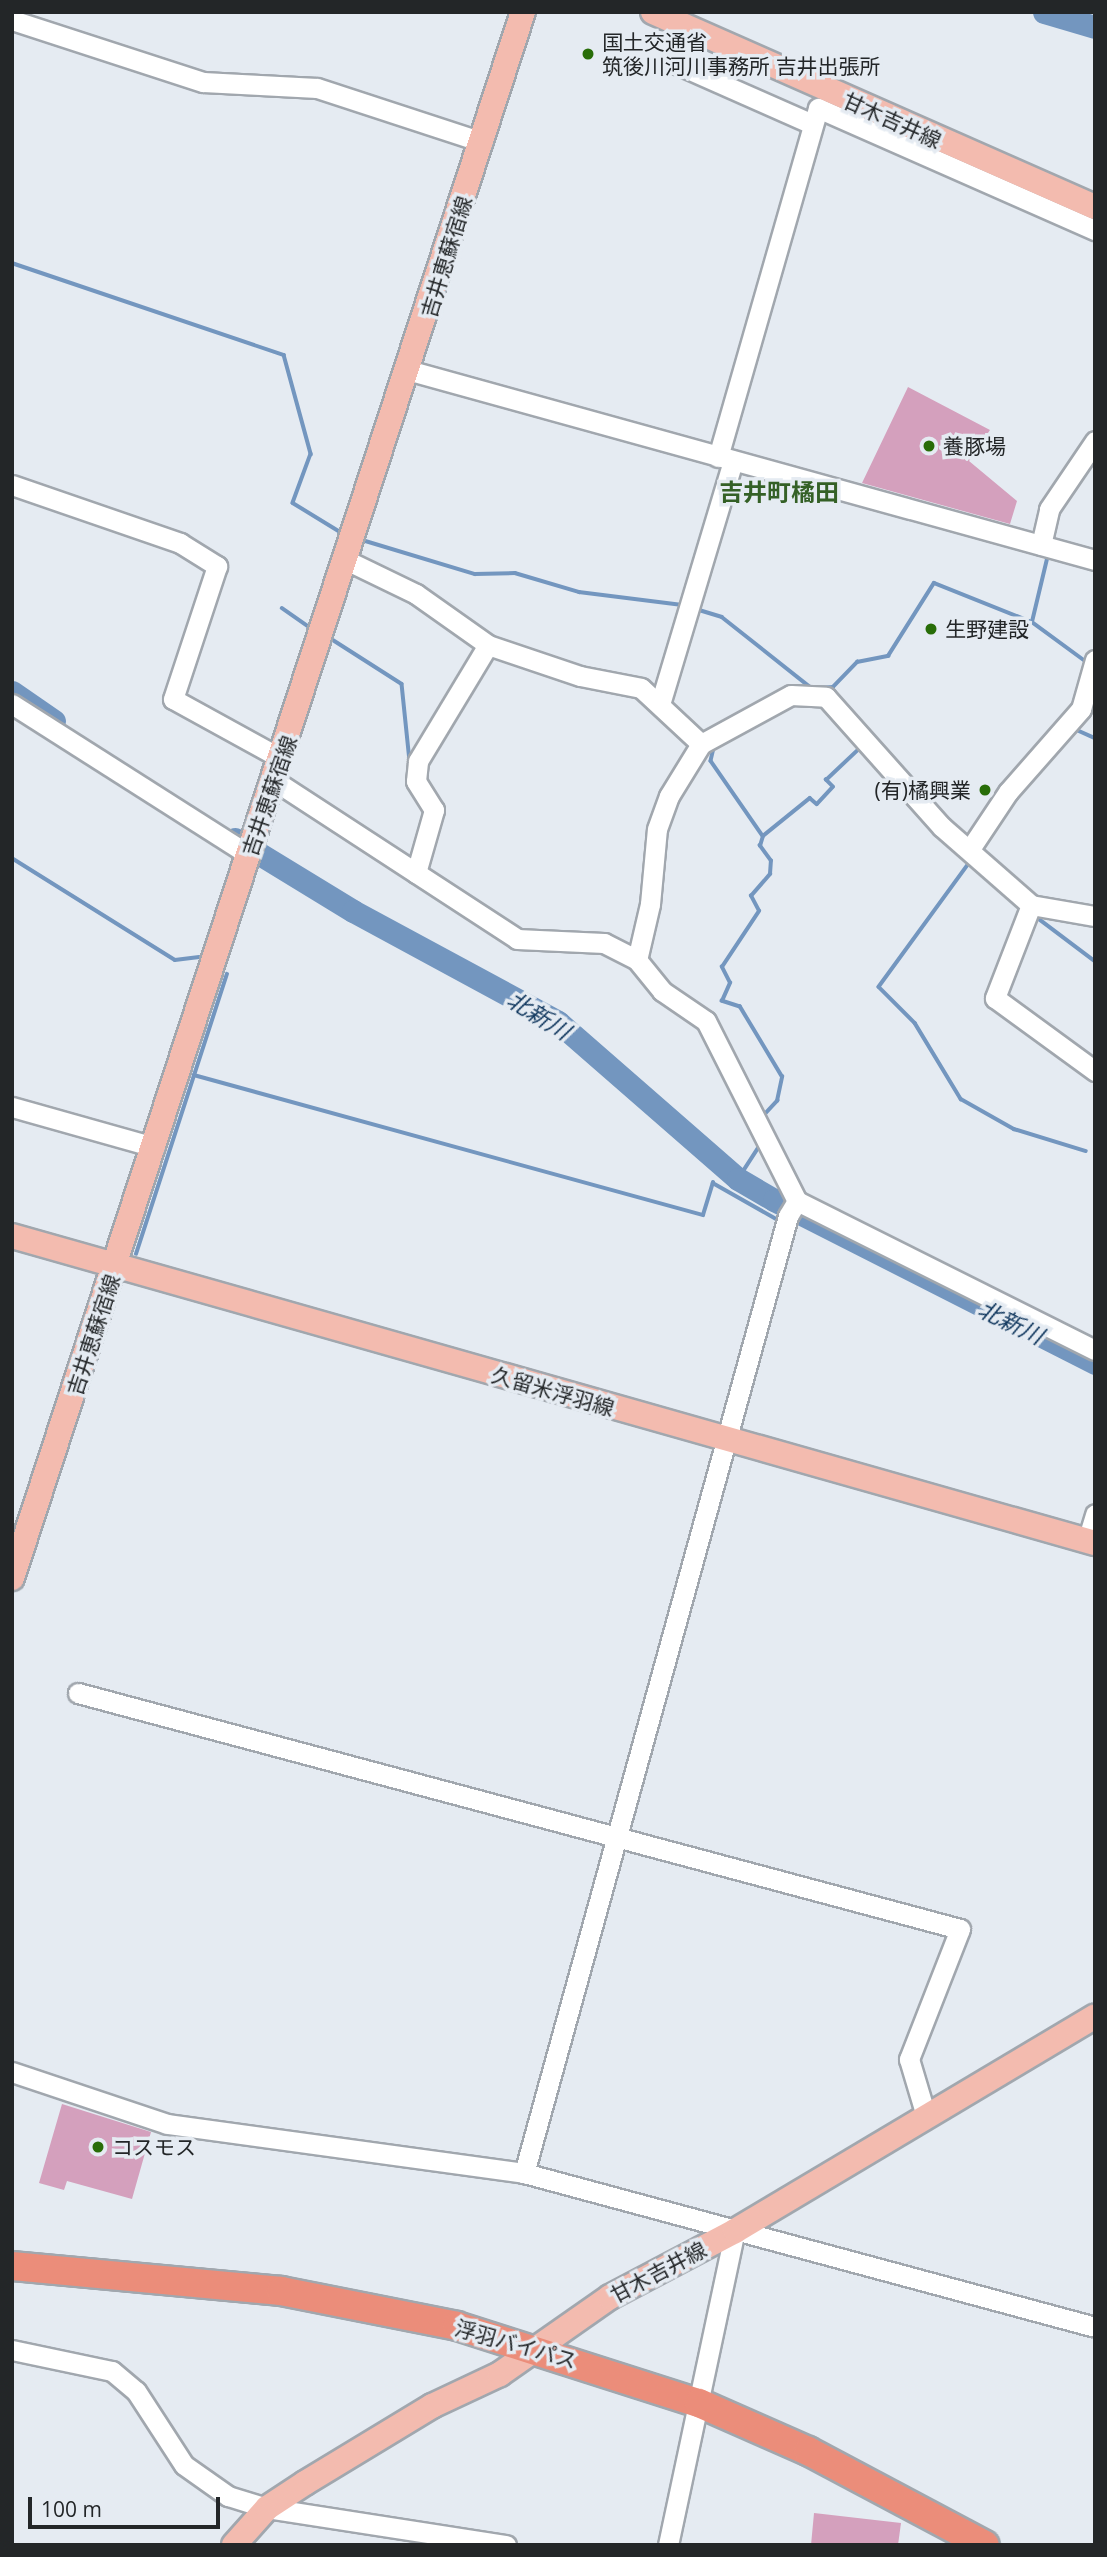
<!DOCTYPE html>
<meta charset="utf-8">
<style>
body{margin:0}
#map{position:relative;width:1107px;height:2557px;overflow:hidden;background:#e5ebf2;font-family:"Open Sans","Noto Sans JP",sans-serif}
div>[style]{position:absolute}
.stream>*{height:3.5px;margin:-1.75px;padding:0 1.75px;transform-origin:1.75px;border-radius:1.75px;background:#7396bf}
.river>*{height:23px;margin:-11.5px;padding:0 11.5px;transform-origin:11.5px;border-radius:11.5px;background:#7396bf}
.building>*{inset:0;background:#d4a0bd}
.roads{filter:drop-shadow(2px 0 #a1a7ae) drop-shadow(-2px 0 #a1a7ae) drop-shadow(0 2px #a1a7ae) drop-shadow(0 -2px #a1a7ae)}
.minor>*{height:19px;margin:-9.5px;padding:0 9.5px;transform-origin:9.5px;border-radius:9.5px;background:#fff}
.major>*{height:24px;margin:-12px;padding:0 12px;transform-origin:12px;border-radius:12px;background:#f3bbaf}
.highway>*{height:28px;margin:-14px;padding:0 14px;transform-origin:14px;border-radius:14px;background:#eb8d7a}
.dots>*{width:19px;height:19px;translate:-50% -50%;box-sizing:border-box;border:4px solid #e5ebf2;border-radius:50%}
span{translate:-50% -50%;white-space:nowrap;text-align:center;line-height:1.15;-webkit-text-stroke:7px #e5ebf2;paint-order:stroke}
.poi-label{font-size:21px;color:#232628}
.left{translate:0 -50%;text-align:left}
.right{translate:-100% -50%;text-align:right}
.street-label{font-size:21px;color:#232628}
.water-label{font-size:23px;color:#0f365d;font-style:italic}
.quarter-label{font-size:24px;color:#346026;font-weight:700}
.frame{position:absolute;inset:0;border:14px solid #232628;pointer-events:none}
.scale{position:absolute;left:28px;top:2497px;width:192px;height:32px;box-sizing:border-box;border:4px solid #232628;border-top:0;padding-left:9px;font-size:21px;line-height:24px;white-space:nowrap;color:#232628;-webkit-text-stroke:5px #e5ebf2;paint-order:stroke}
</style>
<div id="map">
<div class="stream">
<i style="left:12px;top:263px;width:287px;rotate:18.7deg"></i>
<i style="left:284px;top:355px;width:103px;rotate:74.7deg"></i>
<i style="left:311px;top:454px;width:52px;rotate:110.2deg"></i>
<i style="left:293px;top:503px;width:57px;rotate:31.5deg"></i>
<i style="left:359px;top:539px;width:121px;rotate:16.8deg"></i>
<i style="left:475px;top:574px;width:40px;rotate:-1.4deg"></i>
<i style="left:515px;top:573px;width:67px;rotate:16.5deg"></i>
<i style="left:579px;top:592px;width:104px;rotate:7.2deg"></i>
<i style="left:282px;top:608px;width:37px;rotate:35deg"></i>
<i style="left:696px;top:609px;width:27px;rotate:17deg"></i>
<i style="left:722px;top:617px;width:116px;rotate:38.4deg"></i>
<i style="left:1032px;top:622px;width:69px;rotate:-76.6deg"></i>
<i style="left:330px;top:638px;width:85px;rotate:32.6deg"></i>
<i style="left:402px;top:684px;width:78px;rotate:84.1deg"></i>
<i style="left:819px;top:688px;width:14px;rotate:-4deg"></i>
<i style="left:833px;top:687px;width:35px;rotate:-46deg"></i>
<i style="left:857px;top:662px;width:32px;rotate:-11deg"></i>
<i style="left:888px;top:656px;width:86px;rotate:-57.8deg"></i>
<i style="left:934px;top:583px;width:105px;rotate:21.7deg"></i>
<i style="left:1032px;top:622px;width:69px;rotate:36.2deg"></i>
<i style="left:1077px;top:730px;width:20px;rotate:24deg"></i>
<i style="left:714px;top:748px;width:13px;rotate:103deg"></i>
<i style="left:711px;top:761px;width:91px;rotate:55.3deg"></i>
<i style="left:1038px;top:771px;width:85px;rotate:-47.9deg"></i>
<i style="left:12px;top:858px;width:192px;rotate:32deg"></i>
<i style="left:175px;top:960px;width:24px;rotate:-7deg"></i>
<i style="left:971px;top:861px;width:156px;rotate:126.1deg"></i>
<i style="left:879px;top:987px;width:51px;rotate:45deg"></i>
<i style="left:915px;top:1023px;width:89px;rotate:58.8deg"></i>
<i style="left:961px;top:1099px;width:61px;rotate:29.5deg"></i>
<i style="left:1014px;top:1129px;width:75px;rotate:17deg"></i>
<i style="left:1035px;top:916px;width:75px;rotate:36.9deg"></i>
<i style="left:194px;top:1075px;width:528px;rotate:15.38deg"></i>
<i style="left:703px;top:1215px;width:34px;rotate:-73deg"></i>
<i style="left:713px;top:1183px;width:77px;rotate:29.6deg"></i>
<i style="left:763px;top:1116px;width:21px;rotate:-47deg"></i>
<i style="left:777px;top:1101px;width:25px;rotate:-78deg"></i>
<i style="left:782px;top:1077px;width:82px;rotate:-121deg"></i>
<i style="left:740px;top:1007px;width:19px;rotate:-162deg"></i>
<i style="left:722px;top:1001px;width:20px;rotate:-66deg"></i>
<i style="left:730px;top:983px;width:18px;rotate:-117deg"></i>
<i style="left:722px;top:967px;width:67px;rotate:-56.5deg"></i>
<i style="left:759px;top:911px;width:17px;rotate:-118deg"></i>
<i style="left:751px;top:896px;width:29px;rotate:-49deg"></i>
<i style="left:770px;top:874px;width:13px;rotate:-86deg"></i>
<i style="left:771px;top:861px;width:19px;rotate:-126deg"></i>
<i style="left:760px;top:846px;width:10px;rotate:-73deg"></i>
<i style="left:763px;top:836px;width:60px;rotate:-39deg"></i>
<i style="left:810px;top:798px;width:9px;rotate:41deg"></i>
<i style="left:817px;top:804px;width:23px;rotate:-47deg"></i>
<i style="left:833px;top:787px;width:10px;rotate:-135deg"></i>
<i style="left:826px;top:780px;width:47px;rotate:-43.3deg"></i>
<i style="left:738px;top:1179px;width:40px;rotate:-57.1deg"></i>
<i style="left:136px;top:1254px;width:294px;rotate:-72deg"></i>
</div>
<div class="river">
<i style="left:1044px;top:12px;width:53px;rotate:16.4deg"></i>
<i style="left:12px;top:692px;width:51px;rotate:34.6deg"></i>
<i style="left:235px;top:839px;width:138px;rotate:31.4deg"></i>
<i style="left:353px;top:911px;width:233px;rotate:28.4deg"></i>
<i style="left:558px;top:1022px;width:239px;rotate:41.1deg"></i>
<i style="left:738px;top:1179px;width:42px;rotate:30.3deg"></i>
<i style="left:774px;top:1200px;width:360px;rotate:26.9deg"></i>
</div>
<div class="building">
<i style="clip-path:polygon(908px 387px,990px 430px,969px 461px,1017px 501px,1010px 524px,862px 483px)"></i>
<i style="clip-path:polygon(62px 2104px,151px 2132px,132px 2199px,67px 2181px,64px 2190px,39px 2183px)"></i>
<i style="clip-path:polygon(814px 2513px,901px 2523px,898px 2545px,811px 2545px)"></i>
</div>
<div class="roads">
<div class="minor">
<i style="left:12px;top:20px;width:201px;rotate:18deg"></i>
<i style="left:203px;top:82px;width:114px;rotate:3deg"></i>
<i style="left:317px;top:88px;width:174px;rotate:18.1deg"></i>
<i style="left:674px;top:63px;width:149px;rotate:23.8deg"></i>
<i style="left:411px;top:371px;width:710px;rotate:15.45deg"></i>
<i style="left:718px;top:457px;width:363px;rotate:-74deg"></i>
<i style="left:818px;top:108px;width:303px;rotate:23.8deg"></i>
<i style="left:12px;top:485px;width:178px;rotate:19deg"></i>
<i style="left:180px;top:543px;width:44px;rotate:31.9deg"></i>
<i style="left:217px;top:566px;width:140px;rotate:108.3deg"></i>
<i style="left:173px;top:699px;width:124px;rotate:28.8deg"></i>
<i style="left:1041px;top:545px;width:37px;rotate:-77deg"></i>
<i style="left:1049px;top:509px;width:82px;rotate:-55.9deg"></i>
<i style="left:346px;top:560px;width:78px;rotate:25.9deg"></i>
<i style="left:416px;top:594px;width:88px;rotate:35.3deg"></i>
<i style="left:488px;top:645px;width:97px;rotate:18.6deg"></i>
<i style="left:580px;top:676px;width:62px;rotate:11.1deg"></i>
<i style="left:641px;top:688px;width:82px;rotate:43deg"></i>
<i style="left:661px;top:701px;width:251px;rotate:-73.3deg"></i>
<i style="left:12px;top:704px;width:281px;rotate:32.5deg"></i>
<i style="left:275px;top:781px;width:289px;rotate:33.1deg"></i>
<i style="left:517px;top:939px;width:87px;rotate:2.6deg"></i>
<i style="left:604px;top:943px;width:37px;rotate:27deg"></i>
<i style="left:637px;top:960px;width:40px;rotate:51deg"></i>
<i style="left:662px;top:991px;width:53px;rotate:34.3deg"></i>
<i style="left:706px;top:1021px;width:202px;rotate:63.2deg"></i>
<i style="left:797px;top:1201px;width:17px;rotate:121deg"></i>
<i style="left:788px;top:1216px;width:993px;rotate:105.42deg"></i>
<i style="left:970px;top:849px;width:69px;rotate:-56.3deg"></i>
<i style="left:1008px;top:792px;width:111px;rotate:-48.7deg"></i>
<i style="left:1081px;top:709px;width:51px;rotate:-74.1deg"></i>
<i style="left:416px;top:873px;width:66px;rotate:-74.1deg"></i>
<i style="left:434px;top:810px;width:34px;rotate:-122deg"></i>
<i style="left:416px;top:781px;width:20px;rotate:-84deg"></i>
<i style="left:418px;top:761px;width:135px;rotate:-58.9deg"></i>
<i style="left:1031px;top:905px;width:100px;rotate:111.2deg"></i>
<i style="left:995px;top:998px;width:124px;rotate:36.1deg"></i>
<i style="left:1031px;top:905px;width:65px;rotate:9.8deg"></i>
<i style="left:637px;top:960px;width:57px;rotate:-76.9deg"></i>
<i style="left:650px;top:904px;width:75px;rotate:-84.7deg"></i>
<i style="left:657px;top:829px;width:35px;rotate:-70deg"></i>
<i style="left:669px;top:796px;width:61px;rotate:-58.4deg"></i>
<i style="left:701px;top:744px;width:102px;rotate:-28.6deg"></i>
<i style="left:791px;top:695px;width:35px;rotate:3deg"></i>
<i style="left:826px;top:697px;width:174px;rotate:48.3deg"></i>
<i style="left:942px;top:827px;width:118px;rotate:41.2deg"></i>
<i style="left:12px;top:1107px;width:148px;rotate:15.7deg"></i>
<i style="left:797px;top:1201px;width:333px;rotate:26.6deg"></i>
<i style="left:1087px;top:1541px;width:28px;rotate:-73deg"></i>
<i style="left:78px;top:1693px;width:913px;rotate:14.98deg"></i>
<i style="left:960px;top:1929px;width:140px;rotate:111.4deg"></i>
<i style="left:909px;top:2059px;width:59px;rotate:73.4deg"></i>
<i style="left:12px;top:2072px;width:163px;rotate:18.5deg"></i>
<i style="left:167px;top:2124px;width:360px;rotate:7.8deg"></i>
<i style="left:524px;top:2173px;width:591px;rotate:15.09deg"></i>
<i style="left:12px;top:2350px;width:102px;rotate:11.9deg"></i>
<i style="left:112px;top:2371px;width:31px;rotate:40deg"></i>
<i style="left:136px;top:2391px;width:88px;rotate:57deg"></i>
<i style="left:184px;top:2465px;width:54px;rotate:35.2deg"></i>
<i style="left:228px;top:2496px;width:41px;rotate:17.1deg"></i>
<i style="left:267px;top:2508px;width:242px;rotate:8.8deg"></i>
<i style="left:668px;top:2545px;width:321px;rotate:-78deg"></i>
</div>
<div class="major">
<i style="left:653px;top:12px;width:483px;rotate:23.8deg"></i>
<i style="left:12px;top:1236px;width:1126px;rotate:15.83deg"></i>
<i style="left:12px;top:1578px;width:1647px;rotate:-71.93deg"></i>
<i style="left:234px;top:2545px;width:50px;rotate:-48.3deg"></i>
<i style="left:267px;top:2508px;width:45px;rotate:-33.3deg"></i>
<i style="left:305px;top:2483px;width:149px;rotate:-31.2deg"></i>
<i style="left:432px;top:2406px;width:75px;rotate:-25.2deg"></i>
<i style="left:500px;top:2374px;width:134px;rotate:-35deg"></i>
<i style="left:610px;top:2297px;width:141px;rotate:-27.8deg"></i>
<i style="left:735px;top:2231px;width:419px;rotate:-30.8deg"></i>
</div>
<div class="highway">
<i style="left:12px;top:2266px;width:270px;rotate:5.3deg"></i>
<i style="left:281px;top:2291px;width:179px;rotate:11.2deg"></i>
<i style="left:457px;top:2326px;width:254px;rotate:17.7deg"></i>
<i style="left:699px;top:2403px;width:119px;rotate:23.8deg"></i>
<i style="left:808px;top:2451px;width:200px;rotate:28deg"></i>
</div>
</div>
<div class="dots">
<i style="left:588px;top:54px;background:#286d08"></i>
<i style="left:929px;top:446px;background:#286d08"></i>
<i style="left:931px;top:629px;background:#286d08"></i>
<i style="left:985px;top:790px;background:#286d08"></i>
<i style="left:98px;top:2147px;background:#286d08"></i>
</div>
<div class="poi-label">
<span class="left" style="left:602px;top:54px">国土交通省<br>筑後川河川事務所 吉井出張所</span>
<span class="left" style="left:943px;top:446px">養豚場</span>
<span class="left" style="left:945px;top:629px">生野建設</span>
<span class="right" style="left:971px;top:790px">(有)橘興業</span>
<span class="left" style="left:112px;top:2147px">コスモス</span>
</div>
<div class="street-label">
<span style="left:892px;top:120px;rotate:24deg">甘木吉井線</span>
<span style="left:446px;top:257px;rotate:-73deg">吉井恵蘇宿線</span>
<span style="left:269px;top:796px;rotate:-71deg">吉井恵蘇宿線</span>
<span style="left:93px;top:1335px;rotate:-72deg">吉井恵蘇宿線</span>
<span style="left:553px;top:1391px;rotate:16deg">久留米浮羽線</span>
<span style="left:658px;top:2272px;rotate:-28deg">甘木吉井線</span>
<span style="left:516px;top:2344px;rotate:16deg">浮羽バイパス</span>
</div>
<div class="water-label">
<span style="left:539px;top:1015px;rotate:32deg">北新川</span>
<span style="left:1011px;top:1322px;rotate:26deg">北新川</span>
</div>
<div class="quarter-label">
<span style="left:779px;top:492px">吉井町橘田</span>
</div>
<div class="frame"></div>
<div class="scale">100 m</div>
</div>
